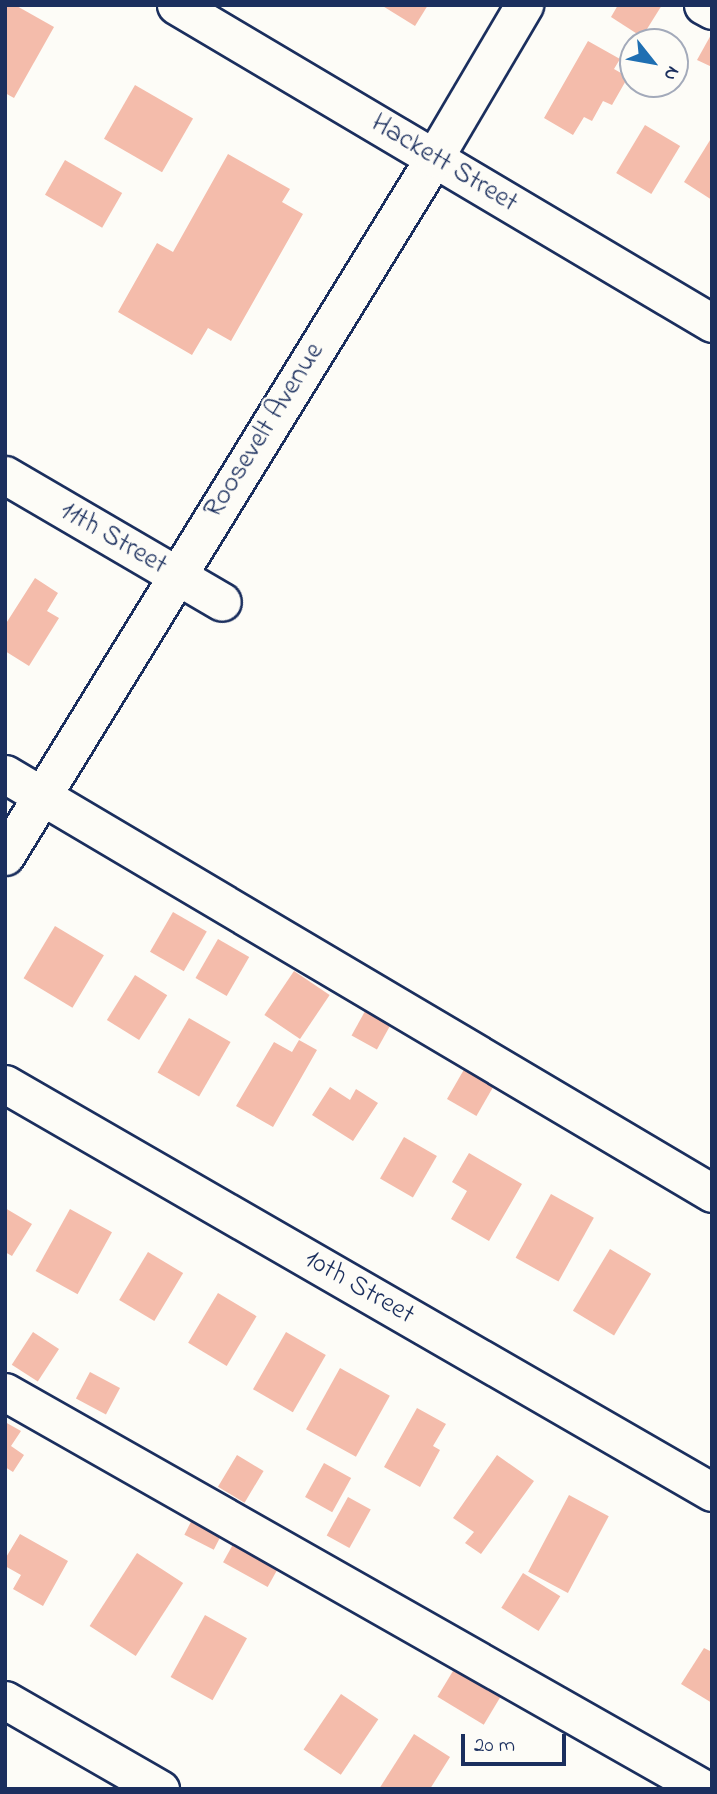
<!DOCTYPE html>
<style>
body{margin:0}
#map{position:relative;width:717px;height:1794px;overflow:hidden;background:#fdfcf7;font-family:"Indie Flower",sans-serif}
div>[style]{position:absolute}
.building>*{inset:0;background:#f4bcab;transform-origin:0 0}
.roads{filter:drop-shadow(2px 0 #1b2f5e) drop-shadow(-2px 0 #1b2f5e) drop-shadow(0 2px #1b2f5e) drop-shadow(0 -2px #1b2f5e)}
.minor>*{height:37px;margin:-18.5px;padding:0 18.5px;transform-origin:18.5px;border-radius:18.5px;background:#fdfcf7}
span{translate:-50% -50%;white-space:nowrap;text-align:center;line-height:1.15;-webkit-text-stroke:5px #fdfcf7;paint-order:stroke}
.street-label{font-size:28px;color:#1b2f5e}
.frame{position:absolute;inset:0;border:7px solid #1b2f5e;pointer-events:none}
.north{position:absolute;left:619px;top:28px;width:70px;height:70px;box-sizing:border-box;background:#fdfcf7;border:2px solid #a3aaba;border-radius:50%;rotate:121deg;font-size:19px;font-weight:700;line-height:28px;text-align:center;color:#1b2f5e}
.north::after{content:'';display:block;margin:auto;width:24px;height:32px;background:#1f6fb2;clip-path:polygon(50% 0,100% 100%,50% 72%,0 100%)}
.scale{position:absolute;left:461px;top:1734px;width:105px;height:32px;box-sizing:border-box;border:4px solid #1b2f5e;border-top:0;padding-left:9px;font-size:21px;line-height:24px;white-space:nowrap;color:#1b2f5e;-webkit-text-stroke:5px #fdfcf7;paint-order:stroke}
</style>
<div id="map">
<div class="building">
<i style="clip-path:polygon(5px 5px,15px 5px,54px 27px,14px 98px,5px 93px)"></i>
<i style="clip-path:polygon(381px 5px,428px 5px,415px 26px)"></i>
<i style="clip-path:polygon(618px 5px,662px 5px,642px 37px,611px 17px)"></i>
<i style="clip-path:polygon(712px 33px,712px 67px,697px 60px)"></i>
<i style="clip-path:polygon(588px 41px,620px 59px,614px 69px,628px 77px,612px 105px,603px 101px,592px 121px,584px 117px,573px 135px,544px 118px)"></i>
<i style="left:135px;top:85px;width:67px;height:62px;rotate:30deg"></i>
<i style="left:645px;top:125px;width:41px;height:56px;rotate:31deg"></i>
<i style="clip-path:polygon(712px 137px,712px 200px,684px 182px)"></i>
<i style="clip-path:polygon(228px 154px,290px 189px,282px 202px,303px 214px,231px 341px,208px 328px,192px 355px,118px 312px,157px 243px,173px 252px)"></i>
<i style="left:65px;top:160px;width:66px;height:40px;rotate:30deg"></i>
<i style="clip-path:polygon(35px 578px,58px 593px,47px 611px,59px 618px,29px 666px,5px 651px,5px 625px)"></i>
<i style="left:173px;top:912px;width:39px;height:46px;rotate:30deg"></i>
<i style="left:55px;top:926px;width:57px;height:61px;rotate:31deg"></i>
<i style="left:218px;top:939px;width:36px;height:45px;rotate:30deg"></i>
<i style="left:294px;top:971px;width:43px;height:53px;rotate:34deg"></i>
<i style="left:135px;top:975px;width:38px;height:53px;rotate:32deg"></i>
<i style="left:369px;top:1004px;width:29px;height:36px;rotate:29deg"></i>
<i style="left:189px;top:1018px;width:48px;height:63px;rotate:30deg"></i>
<i style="clip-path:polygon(299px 1040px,317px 1050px,273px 1127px,236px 1106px,274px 1042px,292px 1052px)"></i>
<i style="left:466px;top:1066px;width:34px;height:38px;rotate:30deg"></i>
<i style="clip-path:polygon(330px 1087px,350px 1100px,356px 1089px,378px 1103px,353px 1141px,312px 1115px)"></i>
<i style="left:404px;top:1137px;width:38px;height:48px;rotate:30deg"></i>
<i style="clip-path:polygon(469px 1153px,522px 1184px,489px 1241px,451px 1219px,467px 1191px,452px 1182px)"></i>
<i style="left:551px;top:1194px;width:49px;height:73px;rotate:29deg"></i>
<i style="clip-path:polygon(5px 1208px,32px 1224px,12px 1256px,5px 1252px)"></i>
<i style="left:70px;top:1209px;width:48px;height:71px;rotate:29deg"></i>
<i style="left:610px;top:1249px;width:48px;height:72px;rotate:31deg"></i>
<i style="left:148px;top:1252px;width:41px;height:56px;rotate:31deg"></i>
<i style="left:218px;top:1293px;width:45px;height:58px;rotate:31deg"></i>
<i style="left:33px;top:1332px;width:31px;height:39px;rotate:33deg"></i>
<i style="left:286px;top:1332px;width:46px;height:66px;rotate:30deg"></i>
<i style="left:340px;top:1368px;width:57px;height:70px;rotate:29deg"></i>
<i style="left:90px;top:1372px;width:34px;height:30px;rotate:28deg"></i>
<i style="clip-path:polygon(417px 1408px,446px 1424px,433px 1446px,440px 1450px,420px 1487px,384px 1467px)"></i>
<i style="clip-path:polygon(5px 1422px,21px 1431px,11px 1446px,24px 1455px,13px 1472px,5px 1467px)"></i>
<i style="left:237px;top:1455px;width:31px;height:37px;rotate:31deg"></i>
<i style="clip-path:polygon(497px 1455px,534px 1481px,481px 1554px,465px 1543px,474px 1532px,453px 1518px)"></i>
<i style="left:324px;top:1463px;width:31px;height:39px;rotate:29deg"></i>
<i style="left:569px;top:1495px;width:45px;height:87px;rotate:28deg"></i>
<i style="left:348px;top:1497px;width:26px;height:44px;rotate:29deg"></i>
<i style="left:198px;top:1508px;width:33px;height:30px;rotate:27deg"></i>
<i style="left:241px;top:1530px;width:51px;height:37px;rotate:29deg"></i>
<i style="clip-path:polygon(20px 1534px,68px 1561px,43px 1606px,13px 1589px,21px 1575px,5px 1566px,5px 1559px)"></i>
<i style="left:137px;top:1553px;width:55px;height:87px;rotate:33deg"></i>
<i style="left:523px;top:1573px;width:44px;height:41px;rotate:32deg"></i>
<i style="left:205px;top:1615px;width:48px;height:71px;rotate:29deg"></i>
<i style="clip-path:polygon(704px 1648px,712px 1652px,712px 1703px,681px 1684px)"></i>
<i style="left:456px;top:1666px;width:54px;height:36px;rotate:31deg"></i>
<i style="left:341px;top:1694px;width:45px;height:67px;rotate:34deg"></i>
<i style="clip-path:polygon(414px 1734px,450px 1757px,430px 1789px,379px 1789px)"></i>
</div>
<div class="roads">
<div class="minor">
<i style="left:176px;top:5px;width:623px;rotate:30.68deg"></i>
<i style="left:703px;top:5px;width:10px;rotate:29deg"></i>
<i style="left:5px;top:475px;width:251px;rotate:30.3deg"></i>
<i style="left:5px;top:774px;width:822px;rotate:30.65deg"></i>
<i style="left:5px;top:856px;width:819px;rotate:-58.42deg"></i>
<i style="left:434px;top:158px;width:178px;rotate:-59.5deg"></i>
<i style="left:5px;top:1084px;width:816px;rotate:29.99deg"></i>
<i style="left:5px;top:1392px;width:804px;rotate:29.59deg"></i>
<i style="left:5px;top:1700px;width:179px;rotate:29.9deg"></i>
</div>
</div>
<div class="street-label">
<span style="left:444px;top:164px;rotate:31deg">Hackett Street</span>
<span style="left:265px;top:431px;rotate:-58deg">Roosevelt Avenue</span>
<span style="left:113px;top:539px;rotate:30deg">11th Street</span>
<span style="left:359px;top:1288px;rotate:30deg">10th Street</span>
</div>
<div class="frame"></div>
<div class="north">N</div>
<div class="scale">20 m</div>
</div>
